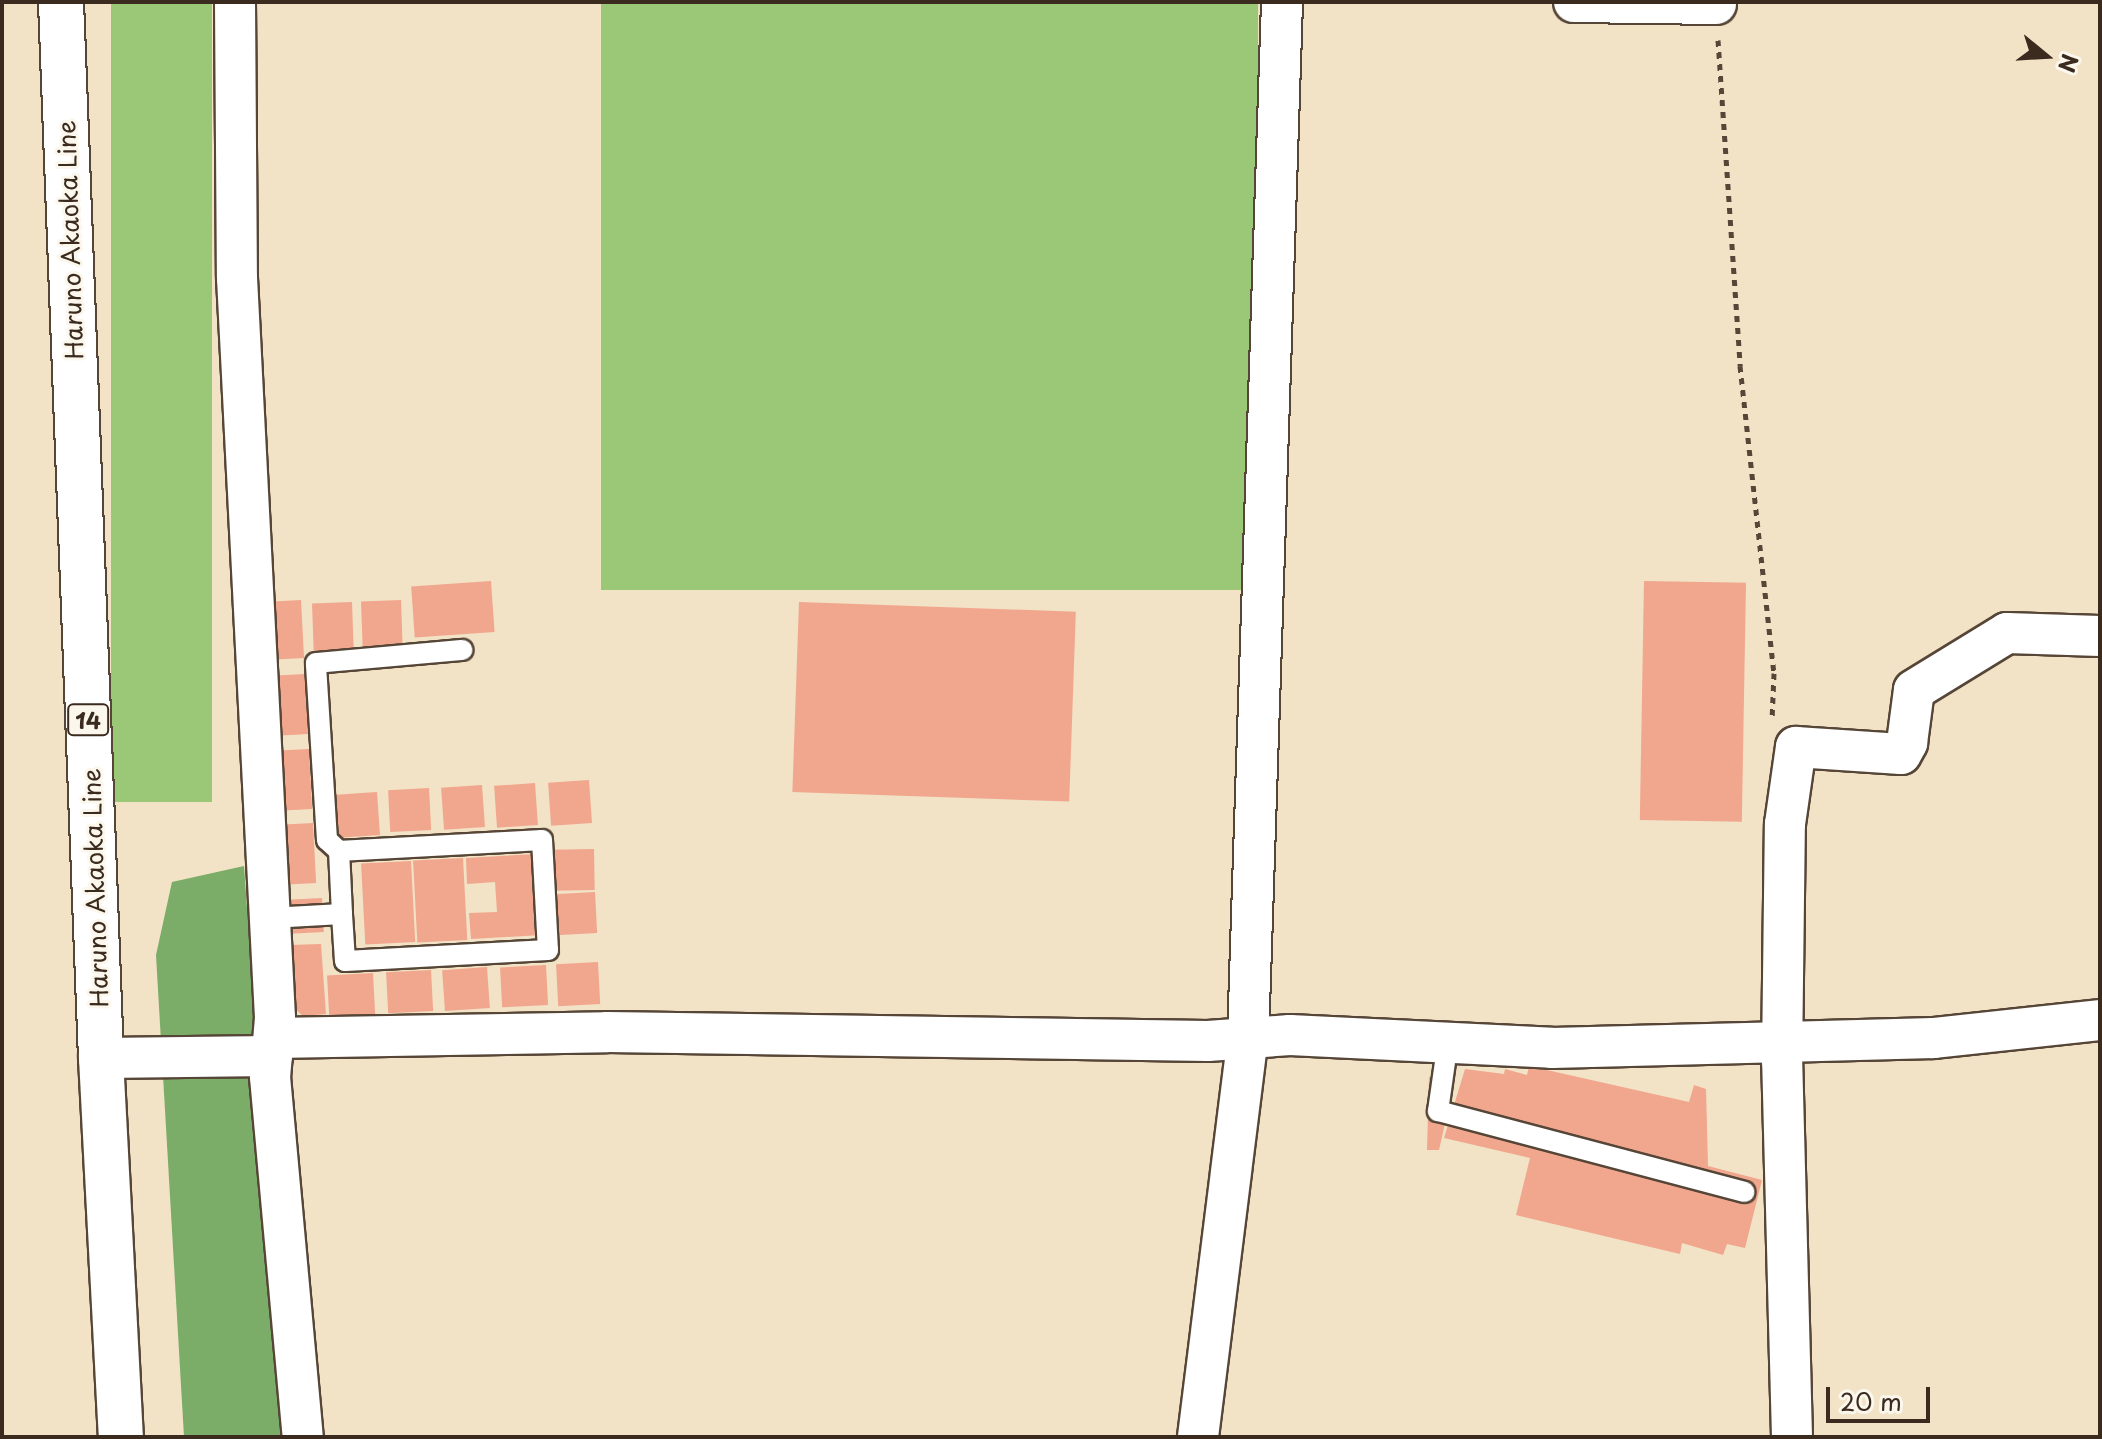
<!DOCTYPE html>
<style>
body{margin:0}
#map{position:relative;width:2102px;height:1439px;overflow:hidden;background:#f2e2c6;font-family:"Playpen Sans",sans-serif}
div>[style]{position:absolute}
.green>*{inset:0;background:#9ac877;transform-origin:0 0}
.forest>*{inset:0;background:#7bac68}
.building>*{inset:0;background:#f1a68e;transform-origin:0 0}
.path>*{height:5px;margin-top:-2.5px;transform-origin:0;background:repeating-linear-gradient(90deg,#564637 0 6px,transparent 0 12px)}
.roads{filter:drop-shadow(2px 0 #564637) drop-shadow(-2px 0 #564637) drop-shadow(0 2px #564637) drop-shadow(0 -2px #564637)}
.lane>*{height:20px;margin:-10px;padding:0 10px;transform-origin:10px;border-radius:10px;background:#fff}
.street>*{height:40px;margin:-20px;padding:0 20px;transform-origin:20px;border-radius:20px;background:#fff}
.primary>*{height:44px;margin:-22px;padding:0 22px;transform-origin:22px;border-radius:22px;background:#fff}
span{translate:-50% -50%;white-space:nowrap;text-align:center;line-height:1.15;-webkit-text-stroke:6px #fbf7ec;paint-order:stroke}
.shield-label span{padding:2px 6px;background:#fbf7ec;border:2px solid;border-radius:6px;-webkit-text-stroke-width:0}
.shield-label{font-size:22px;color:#3b2a1e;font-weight:700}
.street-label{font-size:24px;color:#3b2a1e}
.frame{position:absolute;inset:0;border:4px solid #3b2a1e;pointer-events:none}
.north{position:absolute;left:2006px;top:16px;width:80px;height:80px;-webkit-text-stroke:6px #fbf7ec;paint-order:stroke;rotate:108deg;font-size:22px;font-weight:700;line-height:32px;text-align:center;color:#3b2a1e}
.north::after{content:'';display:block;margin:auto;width:28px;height:36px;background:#3b2a1e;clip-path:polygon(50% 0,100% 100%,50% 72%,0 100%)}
.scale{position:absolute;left:1826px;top:1387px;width:104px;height:36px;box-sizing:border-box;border:4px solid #3b2a1e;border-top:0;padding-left:10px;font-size:24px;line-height:28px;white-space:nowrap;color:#3b2a1e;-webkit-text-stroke:6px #fbf7ec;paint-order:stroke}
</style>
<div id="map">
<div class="green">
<i style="left:111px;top:2px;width:101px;height:800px"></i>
<i style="left:601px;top:2px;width:657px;height:588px"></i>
</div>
<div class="forest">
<i style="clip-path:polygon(244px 866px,285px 1437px,184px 1437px,156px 955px,172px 882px)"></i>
</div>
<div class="building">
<i style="left:491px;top:581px;width:51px;height:80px;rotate:86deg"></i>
<i style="left:1644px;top:581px;width:102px;height:239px;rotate:1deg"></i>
<i style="left:301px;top:600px;width:58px;height:28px;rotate:87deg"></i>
<i style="left:401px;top:600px;width:49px;height:40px;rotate:88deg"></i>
<i style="left:352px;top:602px;width:49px;height:40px;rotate:88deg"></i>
<i style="left:799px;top:602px;width:277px;height:190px;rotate:2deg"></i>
<i style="left:305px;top:674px;width:60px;height:28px;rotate:87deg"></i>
<i style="left:309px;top:749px;width:60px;height:29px;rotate:87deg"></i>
<i style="left:589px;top:780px;width:43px;height:41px;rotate:86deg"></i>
<i style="left:535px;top:783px;width:42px;height:41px;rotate:86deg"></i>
<i style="left:482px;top:785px;width:42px;height:41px;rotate:86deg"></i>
<i style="left:429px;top:788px;width:42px;height:41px;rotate:87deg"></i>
<i style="left:377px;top:792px;width:43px;height:41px;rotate:86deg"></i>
<i style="left:313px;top:823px;width:60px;height:29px;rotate:87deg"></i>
<i style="left:594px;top:849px;width:41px;height:43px;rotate:89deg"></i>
<i style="clip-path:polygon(536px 854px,541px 935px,471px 939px,469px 913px,497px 912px,495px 882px,467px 884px,466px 858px)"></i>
<i style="left:463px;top:858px;width:82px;height:50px;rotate:87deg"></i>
<i style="left:411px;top:861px;width:81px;height:50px;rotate:87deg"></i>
<i style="left:595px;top:892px;width:41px;height:42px;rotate:87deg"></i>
<i style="left:322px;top:898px;width:34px;height:34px;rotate:87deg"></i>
<i style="clip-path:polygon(321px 944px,326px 1014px,303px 1016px,293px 1007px,290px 945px)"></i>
<i style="left:598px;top:962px;width:42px;height:42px;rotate:87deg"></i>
<i style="left:546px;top:965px;width:40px;height:46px;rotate:87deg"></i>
<i style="left:487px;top:967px;width:41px;height:45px;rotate:86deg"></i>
<i style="left:431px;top:970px;width:41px;height:45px;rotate:87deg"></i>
<i style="left:373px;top:973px;width:41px;height:46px;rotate:87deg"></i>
<i style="clip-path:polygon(1529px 1066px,1689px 1102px,1694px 1085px,1706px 1089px,1708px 1166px,1762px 1180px,1745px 1248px,1727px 1244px,1723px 1255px,1682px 1243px,1680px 1254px,1516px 1215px,1530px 1158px,1444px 1138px,1465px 1069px,1504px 1074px,1505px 1069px,1527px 1075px)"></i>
<i style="clip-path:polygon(1429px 1077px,1454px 1084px,1439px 1150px,1427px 1150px)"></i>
</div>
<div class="path">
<i style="left:1718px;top:40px;width:327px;rotate:86.1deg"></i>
<i style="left:1740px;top:366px;width:309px;rotate:83.7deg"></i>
<i style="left:1774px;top:673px;width:47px;rotate:92.4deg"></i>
</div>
<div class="roads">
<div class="lane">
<i style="left:339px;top:851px;width:203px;rotate:-3.1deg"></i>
<i style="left:542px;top:840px;width:110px;rotate:86.9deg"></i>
<i style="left:548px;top:950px;width:203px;rotate:176.9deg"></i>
<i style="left:345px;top:961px;width:47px;rotate:-93.7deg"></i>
<i style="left:270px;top:918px;width:72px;rotate:-3.2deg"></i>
<i style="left:342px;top:914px;width:63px;rotate:-92.7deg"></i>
<i style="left:339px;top:851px;width:16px;rotate:-137deg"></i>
<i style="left:327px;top:840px;width:177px;rotate:-93.6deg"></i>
<i style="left:316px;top:663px;width:147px;rotate:-5.1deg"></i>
<i style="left:1448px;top:1041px;width:71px;rotate:98.1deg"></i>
<i style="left:1438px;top:1111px;width:317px;rotate:14.8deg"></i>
</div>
<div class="street">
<i style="left:235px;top:2px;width:276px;rotate:89.6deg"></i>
<i style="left:237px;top:278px;width:741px;rotate:87.06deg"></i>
<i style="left:275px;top:1018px;width:59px;rotate:94.8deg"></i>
<i style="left:270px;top:1077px;width:362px;rotate:84.8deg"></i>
<i style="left:1574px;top:2px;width:142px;rotate:0.8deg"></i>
<i style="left:274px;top:1038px;width:333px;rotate:-1deg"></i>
<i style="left:607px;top:1032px;width:601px;rotate:0.86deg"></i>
<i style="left:1208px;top:1041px;width:82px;rotate:-4.2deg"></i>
<i style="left:1290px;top:1035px;width:262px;rotate:2.8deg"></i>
<i style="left:1552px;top:1048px;width:382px;rotate:-1.5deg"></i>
<i style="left:1934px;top:1038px;width:167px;rotate:-6.2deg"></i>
<i style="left:101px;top:1058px;width:171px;rotate:-0.7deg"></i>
<i style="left:1198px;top:1437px;width:402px;rotate:-82.9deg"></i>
<i style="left:1248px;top:1038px;width:1037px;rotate:-88.12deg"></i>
<i style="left:1792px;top:1437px;width:376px;rotate:-91.5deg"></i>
<i style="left:1782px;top:1061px;width:237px;rotate:-89.3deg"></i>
<i style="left:1785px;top:824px;width:78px;rotate:-81.9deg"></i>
<i style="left:1796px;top:747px;width:105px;rotate:3.8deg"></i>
<i style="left:1901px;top:754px;width:13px;rotate:-61deg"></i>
<i style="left:1907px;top:743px;width:53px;rotate:-82.5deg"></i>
<i style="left:1914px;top:690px;width:109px;rotate:-31.5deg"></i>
<i style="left:2007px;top:633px;width:93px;rotate:1.8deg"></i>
</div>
<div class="primary">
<i style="left:61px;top:2px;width:1057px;rotate:87.83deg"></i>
<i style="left:101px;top:1058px;width:380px;rotate:87deg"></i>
</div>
</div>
<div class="shield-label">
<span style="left:88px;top:720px">14</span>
</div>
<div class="street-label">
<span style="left:70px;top:240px;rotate:-92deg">Haruno Akaoka Line</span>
<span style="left:95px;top:888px;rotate:-92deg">Haruno Akaoka Line</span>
</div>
<div class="frame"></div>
<div class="north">N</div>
<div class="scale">20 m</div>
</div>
